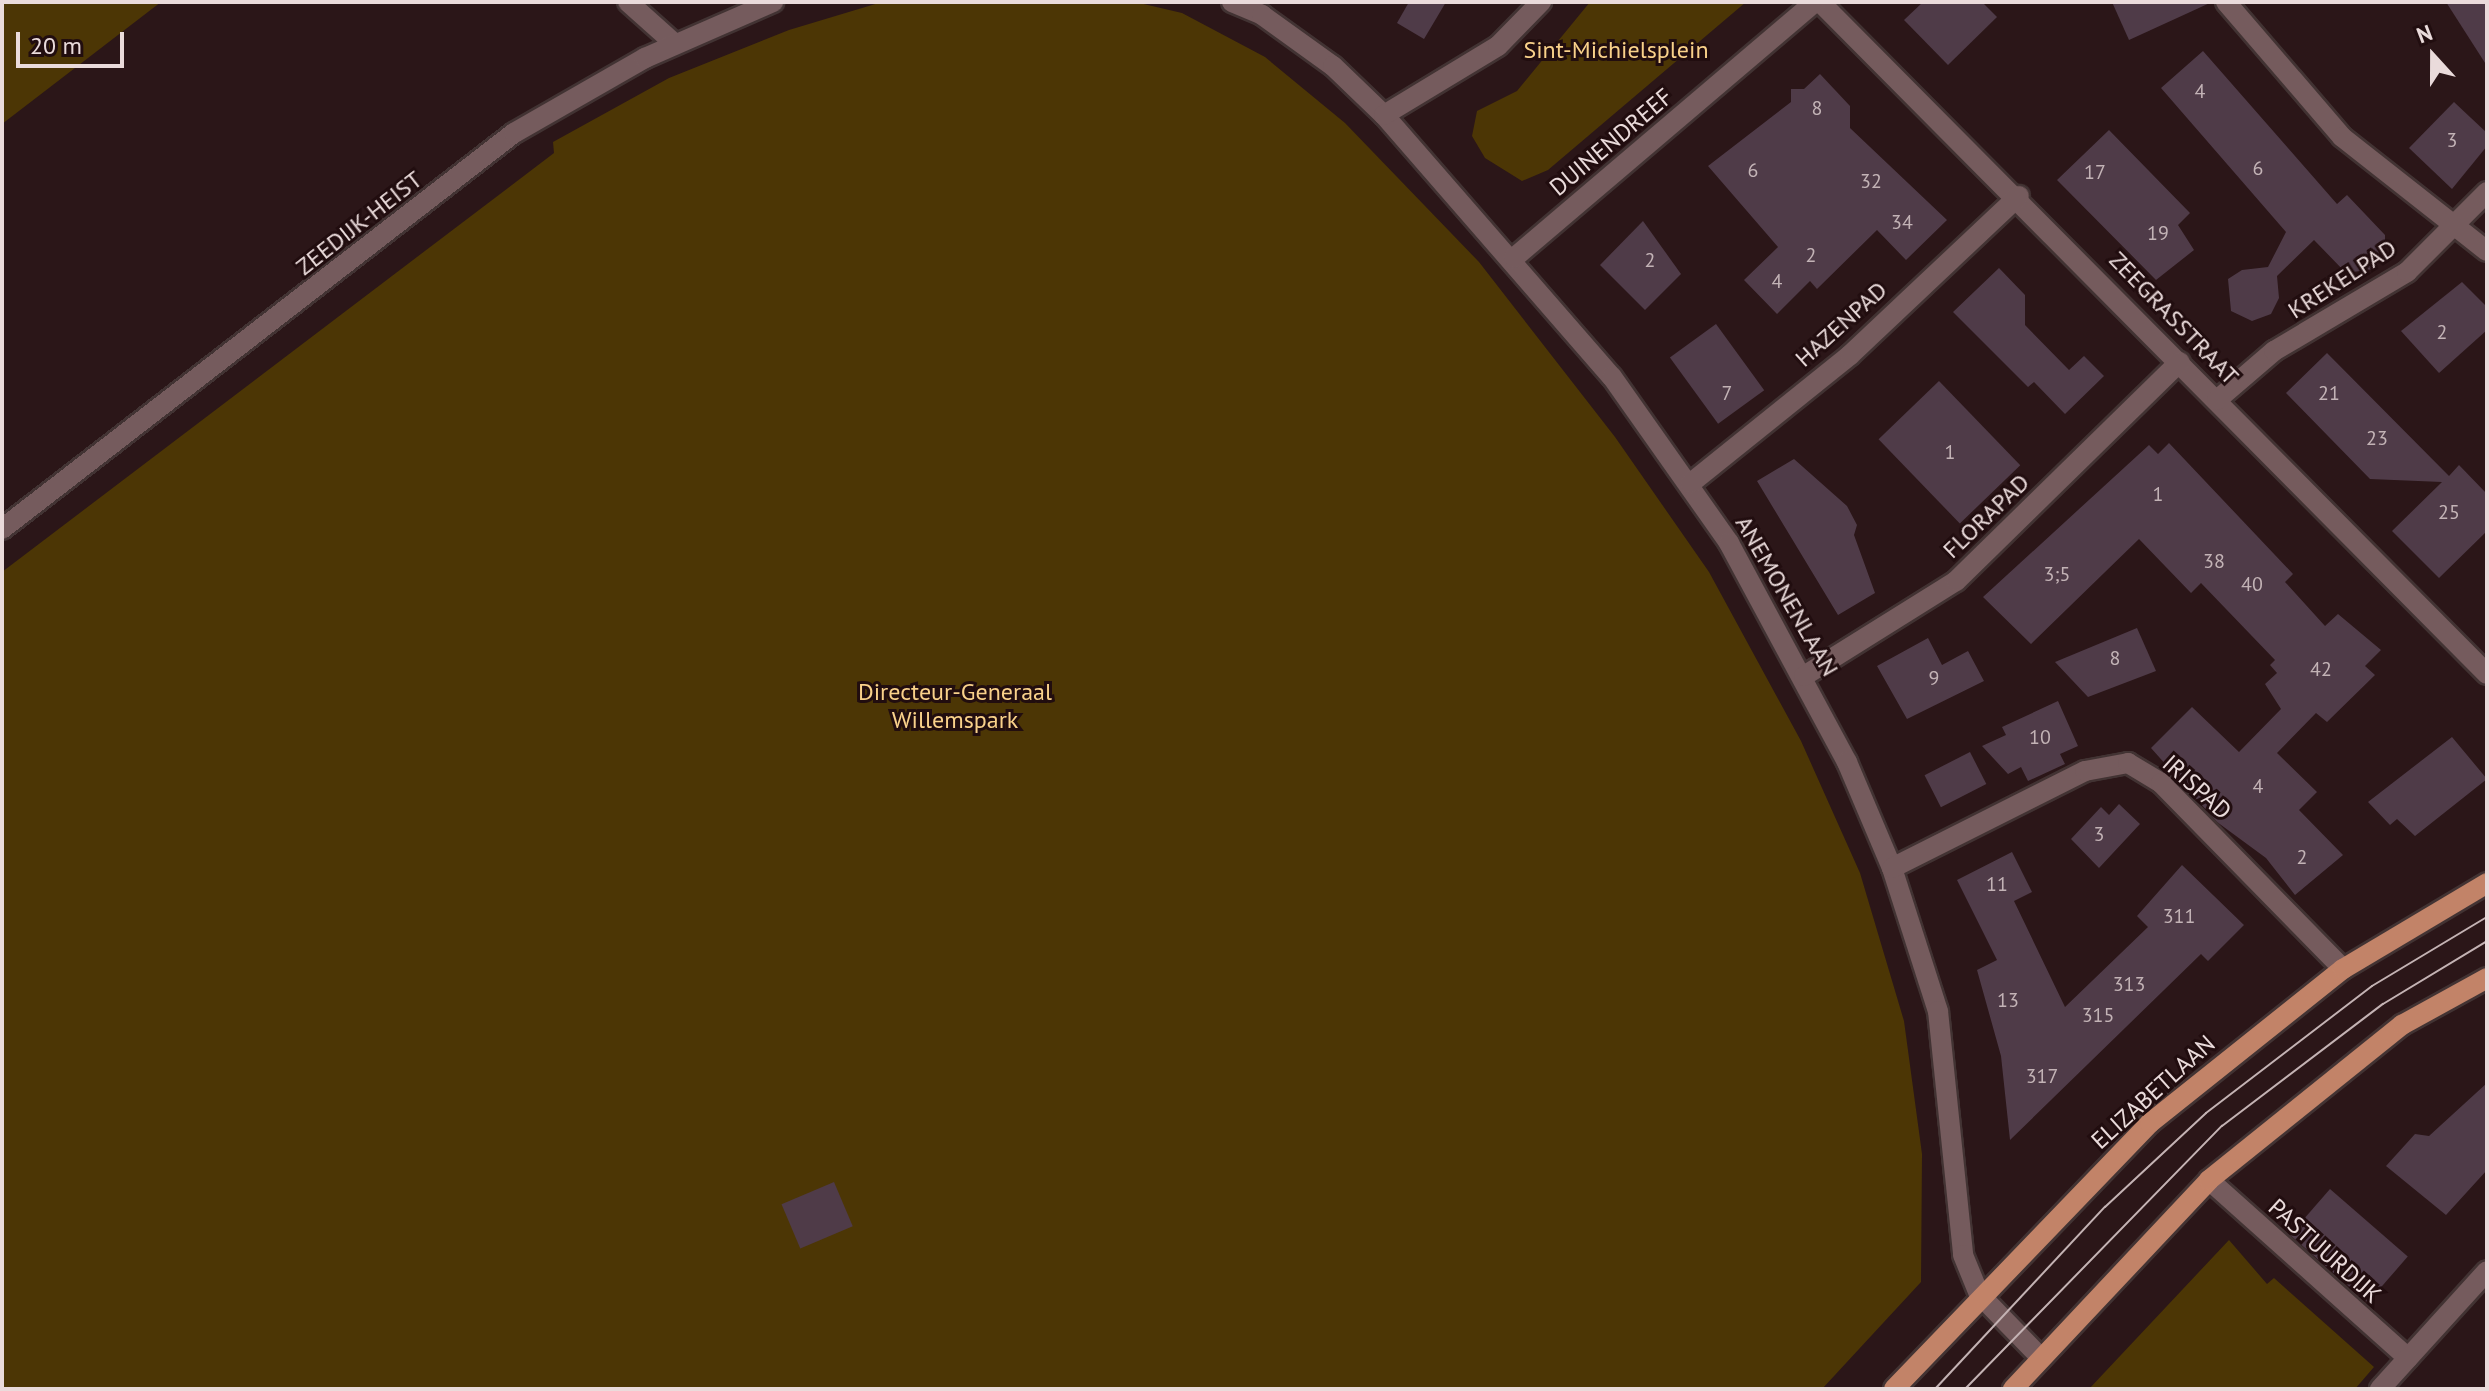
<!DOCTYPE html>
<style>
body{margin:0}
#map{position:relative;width:2489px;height:1391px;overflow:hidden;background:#2b1618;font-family:"PT Sans",sans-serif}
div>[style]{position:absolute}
.green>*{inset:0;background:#4c3605}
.building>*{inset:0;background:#4f3b48;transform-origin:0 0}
.roads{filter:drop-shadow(2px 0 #423333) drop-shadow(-2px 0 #423333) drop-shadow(0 2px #423333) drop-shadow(0 -2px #423333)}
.minor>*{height:20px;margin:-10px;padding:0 10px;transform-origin:10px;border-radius:10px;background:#755b5d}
.major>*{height:20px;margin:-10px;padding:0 10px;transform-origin:10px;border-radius:10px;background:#c28368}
.tram>*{height:2px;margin:-1px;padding:0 1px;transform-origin:1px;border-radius:1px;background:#c4b3b4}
span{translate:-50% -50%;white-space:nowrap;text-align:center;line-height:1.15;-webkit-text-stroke:6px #210d0f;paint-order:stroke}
.number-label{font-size:20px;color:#c3b3b6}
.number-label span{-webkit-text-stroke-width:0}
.park-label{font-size:24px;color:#f9d18a}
.street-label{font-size:24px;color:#eadbdb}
.frame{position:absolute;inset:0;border:4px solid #eadbdb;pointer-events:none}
.north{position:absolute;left:2393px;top:16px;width:80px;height:80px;-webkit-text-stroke:6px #210d0f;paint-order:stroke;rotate:339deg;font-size:22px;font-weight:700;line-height:32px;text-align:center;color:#eadbdb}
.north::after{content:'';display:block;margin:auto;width:28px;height:36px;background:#eadbdb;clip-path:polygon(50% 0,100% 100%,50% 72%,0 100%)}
.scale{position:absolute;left:16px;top:32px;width:108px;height:36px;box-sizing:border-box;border:4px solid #eadbdb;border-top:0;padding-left:10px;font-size:24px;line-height:28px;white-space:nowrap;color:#eadbdb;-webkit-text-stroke:6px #210d0f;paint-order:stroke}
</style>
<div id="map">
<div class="green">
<i style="clip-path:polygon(2px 2px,161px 2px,2px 124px)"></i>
<i style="clip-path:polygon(882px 2px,1135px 2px,1182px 13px,1265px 57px,1345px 123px,1479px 262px,1615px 437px,1709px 572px,1801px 741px,1860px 873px,1904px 1021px,1922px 1154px,1921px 1282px,1822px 1389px,2px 1389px,2px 572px,554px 153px,553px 142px,669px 78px,789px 30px)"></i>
<i style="clip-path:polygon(1590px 2px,1746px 2px,1548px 170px,1522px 181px,1485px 158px,1472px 136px,1477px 111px,1517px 91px)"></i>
<i style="clip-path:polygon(2229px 1240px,2267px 1284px,2274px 1278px,2374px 1367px,2355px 1389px,2089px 1389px)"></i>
</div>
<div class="building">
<i style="clip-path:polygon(1409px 2px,1446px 2px,1424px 39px,1397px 23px)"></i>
<i style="clip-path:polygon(1923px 2px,1982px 2px,1997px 17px,1948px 65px,1904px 20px)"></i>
<i style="clip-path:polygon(2112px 2px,2212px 2px,2129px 40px)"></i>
<i style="clip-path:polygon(2446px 2px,2487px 2px,2487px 66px)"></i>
<i style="clip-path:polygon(2203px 51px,2337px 204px,2347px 195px,2385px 235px,2385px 254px,2374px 269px,2346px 273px,2314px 240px,2277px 276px,2279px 298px,2271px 314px,2252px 321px,2231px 311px,2228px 279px,2242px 270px,2268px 267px,2286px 232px,2161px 88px)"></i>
<i style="clip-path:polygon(1820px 74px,1850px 106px,1850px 128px,1947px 220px,1906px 260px,1877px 230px,1817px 289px,1810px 281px,1777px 314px,1744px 280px,1778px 247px,1708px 166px,1791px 102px,1791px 89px,1804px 89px)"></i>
<i style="clip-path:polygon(2454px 102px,2487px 133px,2487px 146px,2452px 189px,2409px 148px)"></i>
<i style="clip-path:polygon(2109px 130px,2190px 213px,2178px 225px,2194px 250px,2156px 280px,2057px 180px)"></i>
<i style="clip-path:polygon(1643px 221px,1681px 274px,1645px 310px,1600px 265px)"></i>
<i style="clip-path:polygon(1999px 268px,2025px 295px,2025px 325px,2069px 370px,2084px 356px,2104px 376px,2065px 414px,2034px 382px,2028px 387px,1953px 312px)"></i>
<i style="clip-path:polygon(2462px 282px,2487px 307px,2487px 330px,2439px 373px,2401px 331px)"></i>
<i style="left:1716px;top:324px;width:82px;height:57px;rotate:54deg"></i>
<i style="clip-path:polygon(2327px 353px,2449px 476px,2459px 465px,2487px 494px,2487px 531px,2439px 578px,2392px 531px,2442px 482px,2370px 479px,2286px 393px)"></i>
<i style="left:1939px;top:381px;width:117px;height:84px;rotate:46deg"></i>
<i style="clip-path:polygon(2169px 443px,2293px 574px,2285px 582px,2325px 626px,2338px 614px,2381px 650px,2365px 666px,2375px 675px,2327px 722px,2316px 713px,2277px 753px,2317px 792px,2299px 810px,2343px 855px,2295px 895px,2266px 858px,2217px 822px,2151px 748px,2192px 707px,2239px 752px,2281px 709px,2265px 684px,2277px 673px,2270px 665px,2275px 660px,2201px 583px,2191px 593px,2139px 539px,2031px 644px,1983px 597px,2149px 445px,2158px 454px)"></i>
<i style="clip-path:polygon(1794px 459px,1847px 506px,1857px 525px,1854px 535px,1875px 593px,1838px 615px,1757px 481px)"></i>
<i style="clip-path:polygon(2137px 628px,2156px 671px,2088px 697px,2055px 662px)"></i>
<i style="clip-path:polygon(1928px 638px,1942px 665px,1968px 651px,1984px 681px,1907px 719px,1877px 666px)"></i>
<i style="clip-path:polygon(2058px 701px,2078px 746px,2060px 754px,2065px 764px,2028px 781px,2021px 767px,2008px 774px,1982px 746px,2006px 735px,2002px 727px)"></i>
<i style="clip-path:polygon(2452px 737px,2487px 779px,2415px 836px,2397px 819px,2390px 825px,2368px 802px)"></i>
<i style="left:1970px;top:752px;width:36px;height:51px;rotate:63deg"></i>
<i style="clip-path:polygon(2119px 804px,2140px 824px,2099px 868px,2071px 839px,2101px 807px,2109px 815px)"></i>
<i style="clip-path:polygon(2012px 852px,2032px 892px,2014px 901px,2065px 1007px,2148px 927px,2137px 916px,2182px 865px,2244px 925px,2208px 961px,2201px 954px,2010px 1140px,2001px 1056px,1977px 970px,1997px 960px,1957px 880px)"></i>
<i style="clip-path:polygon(2487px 1083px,2487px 1170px,2446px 1215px,2386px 1166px,2415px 1134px,2429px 1136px)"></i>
<i style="left:834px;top:1182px;width:48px;height:57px;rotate:67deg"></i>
<i style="left:2330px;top:1189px;width:103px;height:61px;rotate:41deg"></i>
</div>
<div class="roads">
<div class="minor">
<i style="left:628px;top:2px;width:63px;rotate:41.8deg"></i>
<i style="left:1232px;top:2px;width:33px;rotate:23deg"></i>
<i style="left:1262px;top:15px;width:87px;rotate:35.7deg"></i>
<i style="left:1333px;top:66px;width:71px;rotate:43.9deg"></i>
<i style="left:1384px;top:115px;width:347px;rotate:49deg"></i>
<i style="left:1612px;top:377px;width:203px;rotate:54.8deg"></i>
<i style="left:1729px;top:543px;width:249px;rotate:61.7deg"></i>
<i style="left:1847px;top:762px;width:115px;rotate:67deg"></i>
<i style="left:1892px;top:868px;width:150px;rotate:72.2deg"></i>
<i style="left:1938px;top:1011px;width:245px;rotate:84.1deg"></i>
<i style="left:1963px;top:1255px;width:42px;rotate:67.7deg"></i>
<i style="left:1979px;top:1294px;width:89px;rotate:45.9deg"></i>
<i style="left:1820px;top:2px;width:947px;rotate:45.21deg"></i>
<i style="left:2226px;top:2px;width:178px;rotate:49.3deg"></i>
<i style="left:2342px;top:137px;width:184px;rotate:38.2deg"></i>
<i style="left:1384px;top:115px;width:133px;rotate:-31.2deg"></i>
<i style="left:1498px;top:46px;width:62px;rotate:-45.7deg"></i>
<i style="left:1514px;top:258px;width:395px;rotate:-40.4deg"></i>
<i style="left:2217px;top:400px;width:75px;rotate:-40.7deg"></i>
<i style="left:2274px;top:351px;width:155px;rotate:-30.7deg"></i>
<i style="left:2407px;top:272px;width:113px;rotate:-45deg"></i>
<i style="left:1691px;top:483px;width:204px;rotate:-38.8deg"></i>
<i style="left:1850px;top:355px;width:232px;rotate:-43.3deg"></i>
<i style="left:2px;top:529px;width:647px;rotate:-37.72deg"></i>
<i style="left:514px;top:133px;width:151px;rotate:-29.8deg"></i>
<i style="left:645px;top:58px;width:140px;rotate:-23.6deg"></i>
<i style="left:1804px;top:676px;width:179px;rotate:-32deg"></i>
<i style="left:1956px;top:581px;width:313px;rotate:-44.4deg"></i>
<i style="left:1892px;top:868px;width:216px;rotate:-26.7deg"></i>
<i style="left:2085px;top:771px;width:44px;rotate:-10.5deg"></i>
<i style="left:2128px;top:763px;width:39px;rotate:31deg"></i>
<i style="left:2161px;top:783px;width:260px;rotate:45.6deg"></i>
<i style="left:2209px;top:1180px;width:267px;rotate:41.8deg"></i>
<i style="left:2380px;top:1389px;width:159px;rotate:-47.8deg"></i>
</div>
<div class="major">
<i style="left:1894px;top:1389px;width:369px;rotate:-46.1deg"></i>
<i style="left:2150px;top:1123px;width:247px;rotate:-38.6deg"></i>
<i style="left:2343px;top:969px;width:168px;rotate:-30.8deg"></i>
<i style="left:2013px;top:1389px;width:287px;rotate:-46.8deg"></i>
<i style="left:2209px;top:1180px;width:248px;rotate:-38.8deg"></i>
<i style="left:2402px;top:1025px;width:97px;rotate:-28.9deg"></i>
</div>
</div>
<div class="tram">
<i style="left:1935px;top:1389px;width:249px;rotate:-47deg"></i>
<i style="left:2105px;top:1207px;width:138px;rotate:-42.9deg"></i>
<i style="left:2206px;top:1113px;width:209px;rotate:-37.4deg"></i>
<i style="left:2372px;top:986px;width:134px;rotate:-31deg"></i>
<i style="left:1965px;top:1389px;width:368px;rotate:-45.7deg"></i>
<i style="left:2222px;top:1126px;width:202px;rotate:-37.2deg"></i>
<i style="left:2383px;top:1004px;width:122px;rotate:-31.2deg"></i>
</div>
<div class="number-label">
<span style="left:2200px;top:91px">4</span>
<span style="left:1817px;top:108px">8</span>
<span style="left:2452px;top:140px">3</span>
<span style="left:2258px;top:168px">6</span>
<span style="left:1753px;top:170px">6</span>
<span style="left:2095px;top:172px">17</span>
<span style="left:1871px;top:181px">32</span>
<span style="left:1902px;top:222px">34</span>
<span style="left:2158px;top:233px">19</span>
<span style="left:1811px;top:255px">2</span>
<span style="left:1650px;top:260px">2</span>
<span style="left:1777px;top:281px">4</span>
<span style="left:2442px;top:332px">2</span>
<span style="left:1727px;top:393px">7</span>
<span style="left:2329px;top:393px">21</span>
<span style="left:2377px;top:438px">23</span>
<span style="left:1950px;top:452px">1</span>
<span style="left:2158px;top:494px">1</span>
<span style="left:2449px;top:512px">25</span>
<span style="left:2214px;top:561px">38</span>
<span style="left:2057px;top:574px">3;5</span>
<span style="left:2252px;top:584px">40</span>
<span style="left:2115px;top:658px">8</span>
<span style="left:2321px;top:669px">42</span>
<span style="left:1934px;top:678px">9</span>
<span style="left:2040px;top:737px">10</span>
<span style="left:2258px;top:786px">4</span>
<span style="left:2099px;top:834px">3</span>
<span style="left:2302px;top:857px">2</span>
<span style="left:1997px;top:884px">11</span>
<span style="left:2179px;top:916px">311</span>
<span style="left:2129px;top:984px">313</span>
<span style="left:2008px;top:1000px">13</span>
<span style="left:2098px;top:1015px">315</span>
<span style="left:2042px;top:1076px">317</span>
</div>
<div class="park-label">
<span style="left:1616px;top:50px">Sint-Michielsplein</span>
<span style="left:955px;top:706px">Directeur-Generaal<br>Willemspark</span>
</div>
<div class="street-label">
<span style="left:1611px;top:142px;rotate:-40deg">DUINENDREEF</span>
<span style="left:359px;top:223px;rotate:-38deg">ZEEDIJK-HEIST</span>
<span style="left:2342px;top:279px;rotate:-33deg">KREKELPAD</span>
<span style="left:2174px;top:318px;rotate:46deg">ZEEGRASSTRAAT</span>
<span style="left:1841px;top:324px;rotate:-42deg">HAZENPAD</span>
<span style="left:1986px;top:516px;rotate:-44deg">FLORAPAD</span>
<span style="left:1787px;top:596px;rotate:60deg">ANEMONENLAAN</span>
<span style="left:2197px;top:787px;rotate:42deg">IRISPAD</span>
<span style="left:2153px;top:1092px;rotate:-42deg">ELIZABETLAAN</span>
<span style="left:2325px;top:1251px;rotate:42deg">PASTUURDIJK</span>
</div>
<div class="frame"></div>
<div class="north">N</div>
<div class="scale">20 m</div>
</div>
